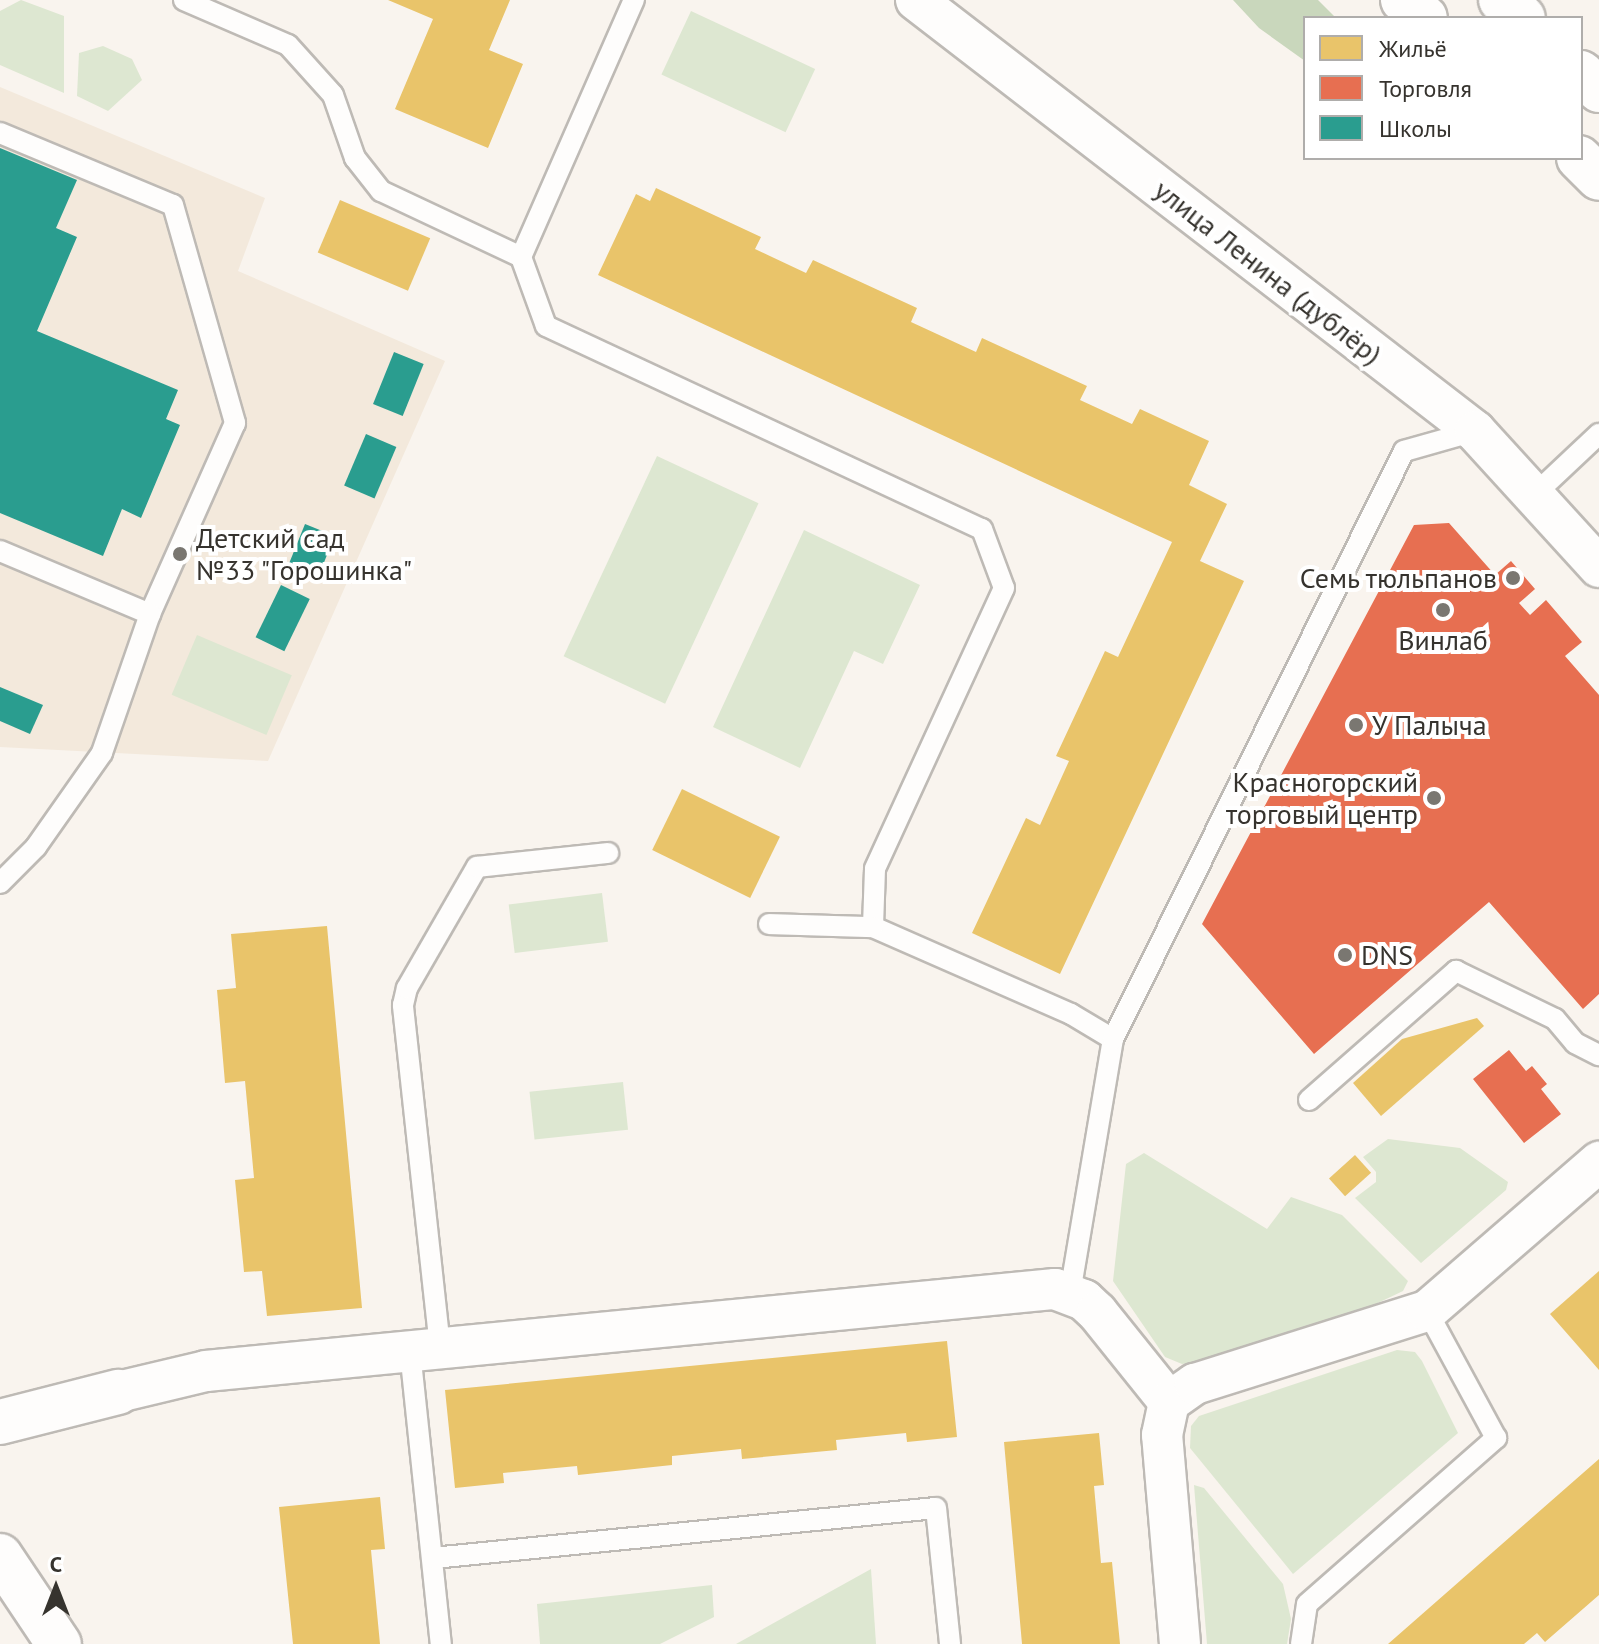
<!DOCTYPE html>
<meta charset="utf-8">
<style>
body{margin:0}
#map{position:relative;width:1599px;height:1644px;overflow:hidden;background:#f9f4ee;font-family:"PT Sans",sans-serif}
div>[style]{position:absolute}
.built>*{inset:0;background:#f3e9dc}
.green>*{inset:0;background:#dde7d1;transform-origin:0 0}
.forest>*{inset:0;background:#c9d7bc}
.homes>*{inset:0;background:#e9c46a;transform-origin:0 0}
.shops>*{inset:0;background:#e76f51}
.schools>*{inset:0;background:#2a9d8f;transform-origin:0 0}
.roads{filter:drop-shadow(2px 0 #bebab5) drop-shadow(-2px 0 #bebab5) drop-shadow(0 2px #bebab5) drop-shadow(0 -2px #bebab5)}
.service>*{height:20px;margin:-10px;padding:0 10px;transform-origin:10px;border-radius:10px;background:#fefdfc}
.minor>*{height:40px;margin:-20px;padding:0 20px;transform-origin:20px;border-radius:20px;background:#fefdfc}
.tertiary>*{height:44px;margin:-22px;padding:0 22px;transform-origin:22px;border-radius:22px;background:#fefdfc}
.primary>*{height:44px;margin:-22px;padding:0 22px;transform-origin:22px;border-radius:22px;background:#fefdfc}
.dots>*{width:22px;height:22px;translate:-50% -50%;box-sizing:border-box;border:4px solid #fff;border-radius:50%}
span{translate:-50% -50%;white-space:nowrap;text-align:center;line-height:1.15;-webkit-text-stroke:8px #fff;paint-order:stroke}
.street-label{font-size:28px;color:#36332e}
.poi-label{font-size:28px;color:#36332e}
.left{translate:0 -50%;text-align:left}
.right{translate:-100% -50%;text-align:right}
.legend{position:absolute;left:1303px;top:16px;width:280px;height:144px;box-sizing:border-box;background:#fff;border:2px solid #afadab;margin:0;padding:10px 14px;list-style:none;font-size:24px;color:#36332e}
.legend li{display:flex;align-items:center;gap:16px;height:40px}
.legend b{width:40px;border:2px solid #afadab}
.north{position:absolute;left:16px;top:1548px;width:80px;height:80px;-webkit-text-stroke:6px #fff;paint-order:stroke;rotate:0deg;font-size:22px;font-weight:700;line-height:32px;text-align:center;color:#36332e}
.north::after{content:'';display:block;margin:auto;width:28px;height:36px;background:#36332e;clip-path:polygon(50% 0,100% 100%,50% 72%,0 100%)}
</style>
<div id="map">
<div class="built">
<i style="clip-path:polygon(0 87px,265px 198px,238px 271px,445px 361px,268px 761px,0 747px)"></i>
</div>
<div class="green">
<i style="clip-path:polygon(21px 0,64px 16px,64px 93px,0 65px,0 11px)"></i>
<i style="left:691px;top:11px;width:137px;height:70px;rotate:25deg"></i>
<i style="clip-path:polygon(103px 46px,132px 59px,142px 80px,108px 111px,77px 96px,79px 53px)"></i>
<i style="left:657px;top:456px;width:112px;height:221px;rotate:25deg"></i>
<i style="clip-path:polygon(804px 530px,920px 585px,883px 664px,854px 651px,800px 768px,713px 727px)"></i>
<i style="left:197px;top:635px;width:103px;height:65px;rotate:23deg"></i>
<i style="left:602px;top:893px;width:49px;height:94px;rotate:83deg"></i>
<i style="left:623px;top:1082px;width:48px;height:94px;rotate:84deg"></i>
<i style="clip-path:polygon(1388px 1139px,1460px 1148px,1508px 1182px,1506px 1190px,1421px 1263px,1355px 1198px,1376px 1182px,1376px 1172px,1363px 1157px)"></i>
<i style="clip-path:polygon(1144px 1153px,1267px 1229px,1291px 1197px,1342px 1215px,1408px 1281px,1403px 1291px,1361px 1311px,1198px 1362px,1182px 1364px,1165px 1357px,1113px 1281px,1126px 1164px)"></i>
<i style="clip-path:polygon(1397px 1350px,1415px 1352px,1422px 1361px,1458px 1433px,1293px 1574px,1190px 1448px,1191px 1426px,1199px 1416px)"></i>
<i style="clip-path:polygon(1194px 1485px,1204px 1488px,1283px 1584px,1291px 1619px,1287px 1644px,1207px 1644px)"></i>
<i style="clip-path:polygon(871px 1569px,876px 1644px,736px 1644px)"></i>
<i style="clip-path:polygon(712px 1585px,714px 1617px,660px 1644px,540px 1644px,537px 1604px)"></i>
</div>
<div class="forest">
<i style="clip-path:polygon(1233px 0,1318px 0,1336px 18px,1305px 18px,1305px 61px,1259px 28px)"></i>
</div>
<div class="homes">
<i style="clip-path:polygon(388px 0,510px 0,489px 50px,523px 64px,488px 148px,395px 109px,433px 19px)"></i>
<i style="clip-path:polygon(656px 188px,761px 237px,755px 249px,806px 273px,813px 260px,917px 308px,911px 322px,976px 352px,982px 338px,1087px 386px,1080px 400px,1132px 424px,1140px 409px,1209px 441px,1189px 485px,1227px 504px,1200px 561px,1244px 581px,1060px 974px,972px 933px,1026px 818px,1040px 825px,1069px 761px,1056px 756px,1105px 651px,1118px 657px,1172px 542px,598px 275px,636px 194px,650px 201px)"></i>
<i style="left:340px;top:200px;width:98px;height:57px;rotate:23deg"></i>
<i style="left:682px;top:789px;width:109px;height:68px;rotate:26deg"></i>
<i style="clip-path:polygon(327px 926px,362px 1308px,267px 1316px,262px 1271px,244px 1272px,235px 1180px,254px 1178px,245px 1081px,225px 1083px,217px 990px,236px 988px,231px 934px)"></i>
<i style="clip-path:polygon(1477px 1018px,1484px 1026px,1381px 1116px,1353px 1083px,1402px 1039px)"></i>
<i style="left:1355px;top:1155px;width:24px;height:35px;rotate:48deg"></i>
<i style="clip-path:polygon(1599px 1271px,1599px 1370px,1550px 1314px)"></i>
<i style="clip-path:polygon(947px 1341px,957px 1437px,907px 1442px,906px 1433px,836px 1440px,837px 1450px,742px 1459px,741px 1449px,672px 1456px,672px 1465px,578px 1475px,577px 1466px,503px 1473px,504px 1483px,455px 1488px,445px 1390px)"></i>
<i style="clip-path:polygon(1099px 1433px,1104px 1485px,1094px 1486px,1101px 1563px,1112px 1562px,1120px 1644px,1022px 1644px,1004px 1442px)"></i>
<i style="clip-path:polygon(1599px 1459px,1599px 1595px,1545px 1642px,1537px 1633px,1524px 1644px,1388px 1644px)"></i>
<i style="clip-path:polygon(380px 1497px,385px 1549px,371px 1550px,380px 1644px,293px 1644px,279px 1507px)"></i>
</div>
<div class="shops">
<i style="clip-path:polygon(1449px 523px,1495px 575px,1511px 561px,1535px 589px,1519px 603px,1530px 615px,1546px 600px,1582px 642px,1565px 656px,1599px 695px,1599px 994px,1583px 1009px,1489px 902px,1314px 1054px,1202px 924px,1414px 525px)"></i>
<i style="clip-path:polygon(1509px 1050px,1526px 1071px,1532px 1066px,1547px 1084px,1541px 1089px,1561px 1114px,1524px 1143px,1473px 1079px)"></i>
</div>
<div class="schools">
<i style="clip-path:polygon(0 148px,77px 180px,56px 228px,77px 237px,37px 331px,178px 390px,166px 419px,180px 425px,141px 518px,122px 509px,103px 556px,0 513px)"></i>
<i style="left:394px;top:352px;width:32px;height:56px;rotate:22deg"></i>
<i style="left:366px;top:434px;width:33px;height:56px;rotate:23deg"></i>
<i style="left:305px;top:524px;width:32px;height:48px;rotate:22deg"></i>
<i style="left:281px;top:585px;width:32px;height:58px;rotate:26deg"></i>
<i style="clip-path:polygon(0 687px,43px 705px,30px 734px,0 721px)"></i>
</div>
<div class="roads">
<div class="service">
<i style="left:184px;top:0;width:113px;rotate:23.4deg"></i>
<i style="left:288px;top:45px;width:67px;rotate:48deg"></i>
<i style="left:333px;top:95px;width:67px;rotate:70.8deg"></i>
<i style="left:355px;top:158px;width:42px;rotate:51.8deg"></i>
<i style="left:381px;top:191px;width:155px;rotate:25.2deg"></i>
<i style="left:521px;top:257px;width:73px;rotate:70.1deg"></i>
<i style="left:546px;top:326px;width:481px;rotate:25deg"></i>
<i style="left:982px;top:529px;width:63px;rotate:69.6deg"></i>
<i style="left:1004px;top:588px;width:309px;rotate:114.7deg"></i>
<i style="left:875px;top:869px;width:58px;rotate:92deg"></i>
<i style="left:873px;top:927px;width:216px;rotate:23.7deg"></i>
<i style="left:1071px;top:1014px;width:49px;rotate:30.8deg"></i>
<i style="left:0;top:133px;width:187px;rotate:22.6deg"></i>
<i style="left:173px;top:205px;width:227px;rotate:74.1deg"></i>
<i style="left:235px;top:423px;width:209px;rotate:114deg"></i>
<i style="left:150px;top:614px;width:147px;rotate:109.1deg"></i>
<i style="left:102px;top:753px;width:115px;rotate:125.1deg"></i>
<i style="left:36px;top:847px;width:51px;rotate:135deg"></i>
<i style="left:521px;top:257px;width:281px;rotate:-66.3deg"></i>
<i style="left:1535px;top:494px;width:88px;rotate:-43.2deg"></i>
<i style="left:0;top:551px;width:163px;rotate:22.8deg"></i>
<i style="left:769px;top:924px;width:104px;rotate:1.7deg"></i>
<i style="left:1309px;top:1100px;width:196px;rotate:-41.3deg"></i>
<i style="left:1456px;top:971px;width:110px;rotate:25.9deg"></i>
<i style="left:1555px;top:1019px;width:31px;rotate:50deg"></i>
<i style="left:1575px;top:1043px;width:27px;rotate:27deg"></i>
<i style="left:1070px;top:1293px;width:258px;rotate:-80.4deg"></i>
<i style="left:1113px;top:1039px;width:656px;rotate:-63.67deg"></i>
<i style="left:1404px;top:451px;width:74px;rotate:-15.7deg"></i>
<i style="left:440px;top:1347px;width:344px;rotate:-96.2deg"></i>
<i style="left:403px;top:1005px;width:17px;rotate:-77deg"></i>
<i style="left:407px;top:988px;width:140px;rotate:-60deg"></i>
<i style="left:477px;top:867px;width:132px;rotate:-6.1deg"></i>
<i style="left:410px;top:1351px;width:295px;rotate:84deg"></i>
<i style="left:433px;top:1558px;width:505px;rotate:-5.68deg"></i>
<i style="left:936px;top:1508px;width:137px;rotate:84.1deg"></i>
<i style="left:1301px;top:1644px;width:40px;rotate:-81.5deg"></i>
<i style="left:1307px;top:1604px;width:252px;rotate:-41.3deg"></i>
<i style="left:1496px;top:1438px;width:145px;rotate:-118.5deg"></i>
</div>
<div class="minor">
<i style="left:916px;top:0;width:706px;rotate:37.63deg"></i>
<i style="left:1475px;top:431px;width:184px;rotate:47.6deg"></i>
<i style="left:118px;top:1392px;width:90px;rotate:-13.4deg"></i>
<i style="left:206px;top:1371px;width:853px;rotate:-5.52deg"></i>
<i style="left:1055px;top:1289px;width:31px;rotate:21deg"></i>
<i style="left:1084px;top:1300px;width:18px;rotate:43deg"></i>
<i style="left:1097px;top:1312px;width:115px;rotate:51.3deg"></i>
<i style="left:1180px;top:1644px;width:210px;rotate:-94.9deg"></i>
<i style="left:1162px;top:1435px;width:34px;rotate:-78deg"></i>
<i style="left:1169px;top:1402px;width:32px;rotate:-35deg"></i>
<i style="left:1195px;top:1384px;width:243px;rotate:-17.5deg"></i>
<i style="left:1427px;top:1311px;width:228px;rotate:-40.9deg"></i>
</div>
<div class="tertiary">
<i style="left:0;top:1422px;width:122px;rotate:-14.3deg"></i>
<i style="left:0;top:1556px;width:106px;rotate:56.2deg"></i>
</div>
<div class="primary">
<i style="left:1403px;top:0;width:28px;rotate:39deg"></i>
<i style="left:1501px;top:0;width:28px;rotate:39deg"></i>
<i style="left:1581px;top:73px;width:25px;rotate:43deg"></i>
<i style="left:1579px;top:158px;width:28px;rotate:45deg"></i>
</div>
</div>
<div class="dots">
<i style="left:180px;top:554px;background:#7a7771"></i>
<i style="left:1513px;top:578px;background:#7a7771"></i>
<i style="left:1443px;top:610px;background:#7a7771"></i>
<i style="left:1356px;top:725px;background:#7a7771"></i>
<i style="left:1434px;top:798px;background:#7a7771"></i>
<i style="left:1345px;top:955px;background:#7a7771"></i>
</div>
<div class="street-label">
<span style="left:1268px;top:272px;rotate:38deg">улица Ленина (дублёр)</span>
</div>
<div class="poi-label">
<span class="left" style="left:196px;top:554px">Детский сад<br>№33 "Горошинка"</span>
<span class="right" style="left:1497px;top:578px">Семь тюльпанов</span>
<span style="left:1443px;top:640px">Винлаб</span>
<span class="left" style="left:1372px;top:725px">У Палыча</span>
<span class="right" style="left:1418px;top:798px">Красногорский<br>торговый центр</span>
<span class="left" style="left:1361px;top:955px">DNS</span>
</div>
<ul class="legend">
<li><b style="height:22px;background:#e9c46a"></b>Жильё</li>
<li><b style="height:22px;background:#e76f51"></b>Торговля</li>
<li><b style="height:22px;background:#2a9d8f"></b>Школы</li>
</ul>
<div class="north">С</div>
</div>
